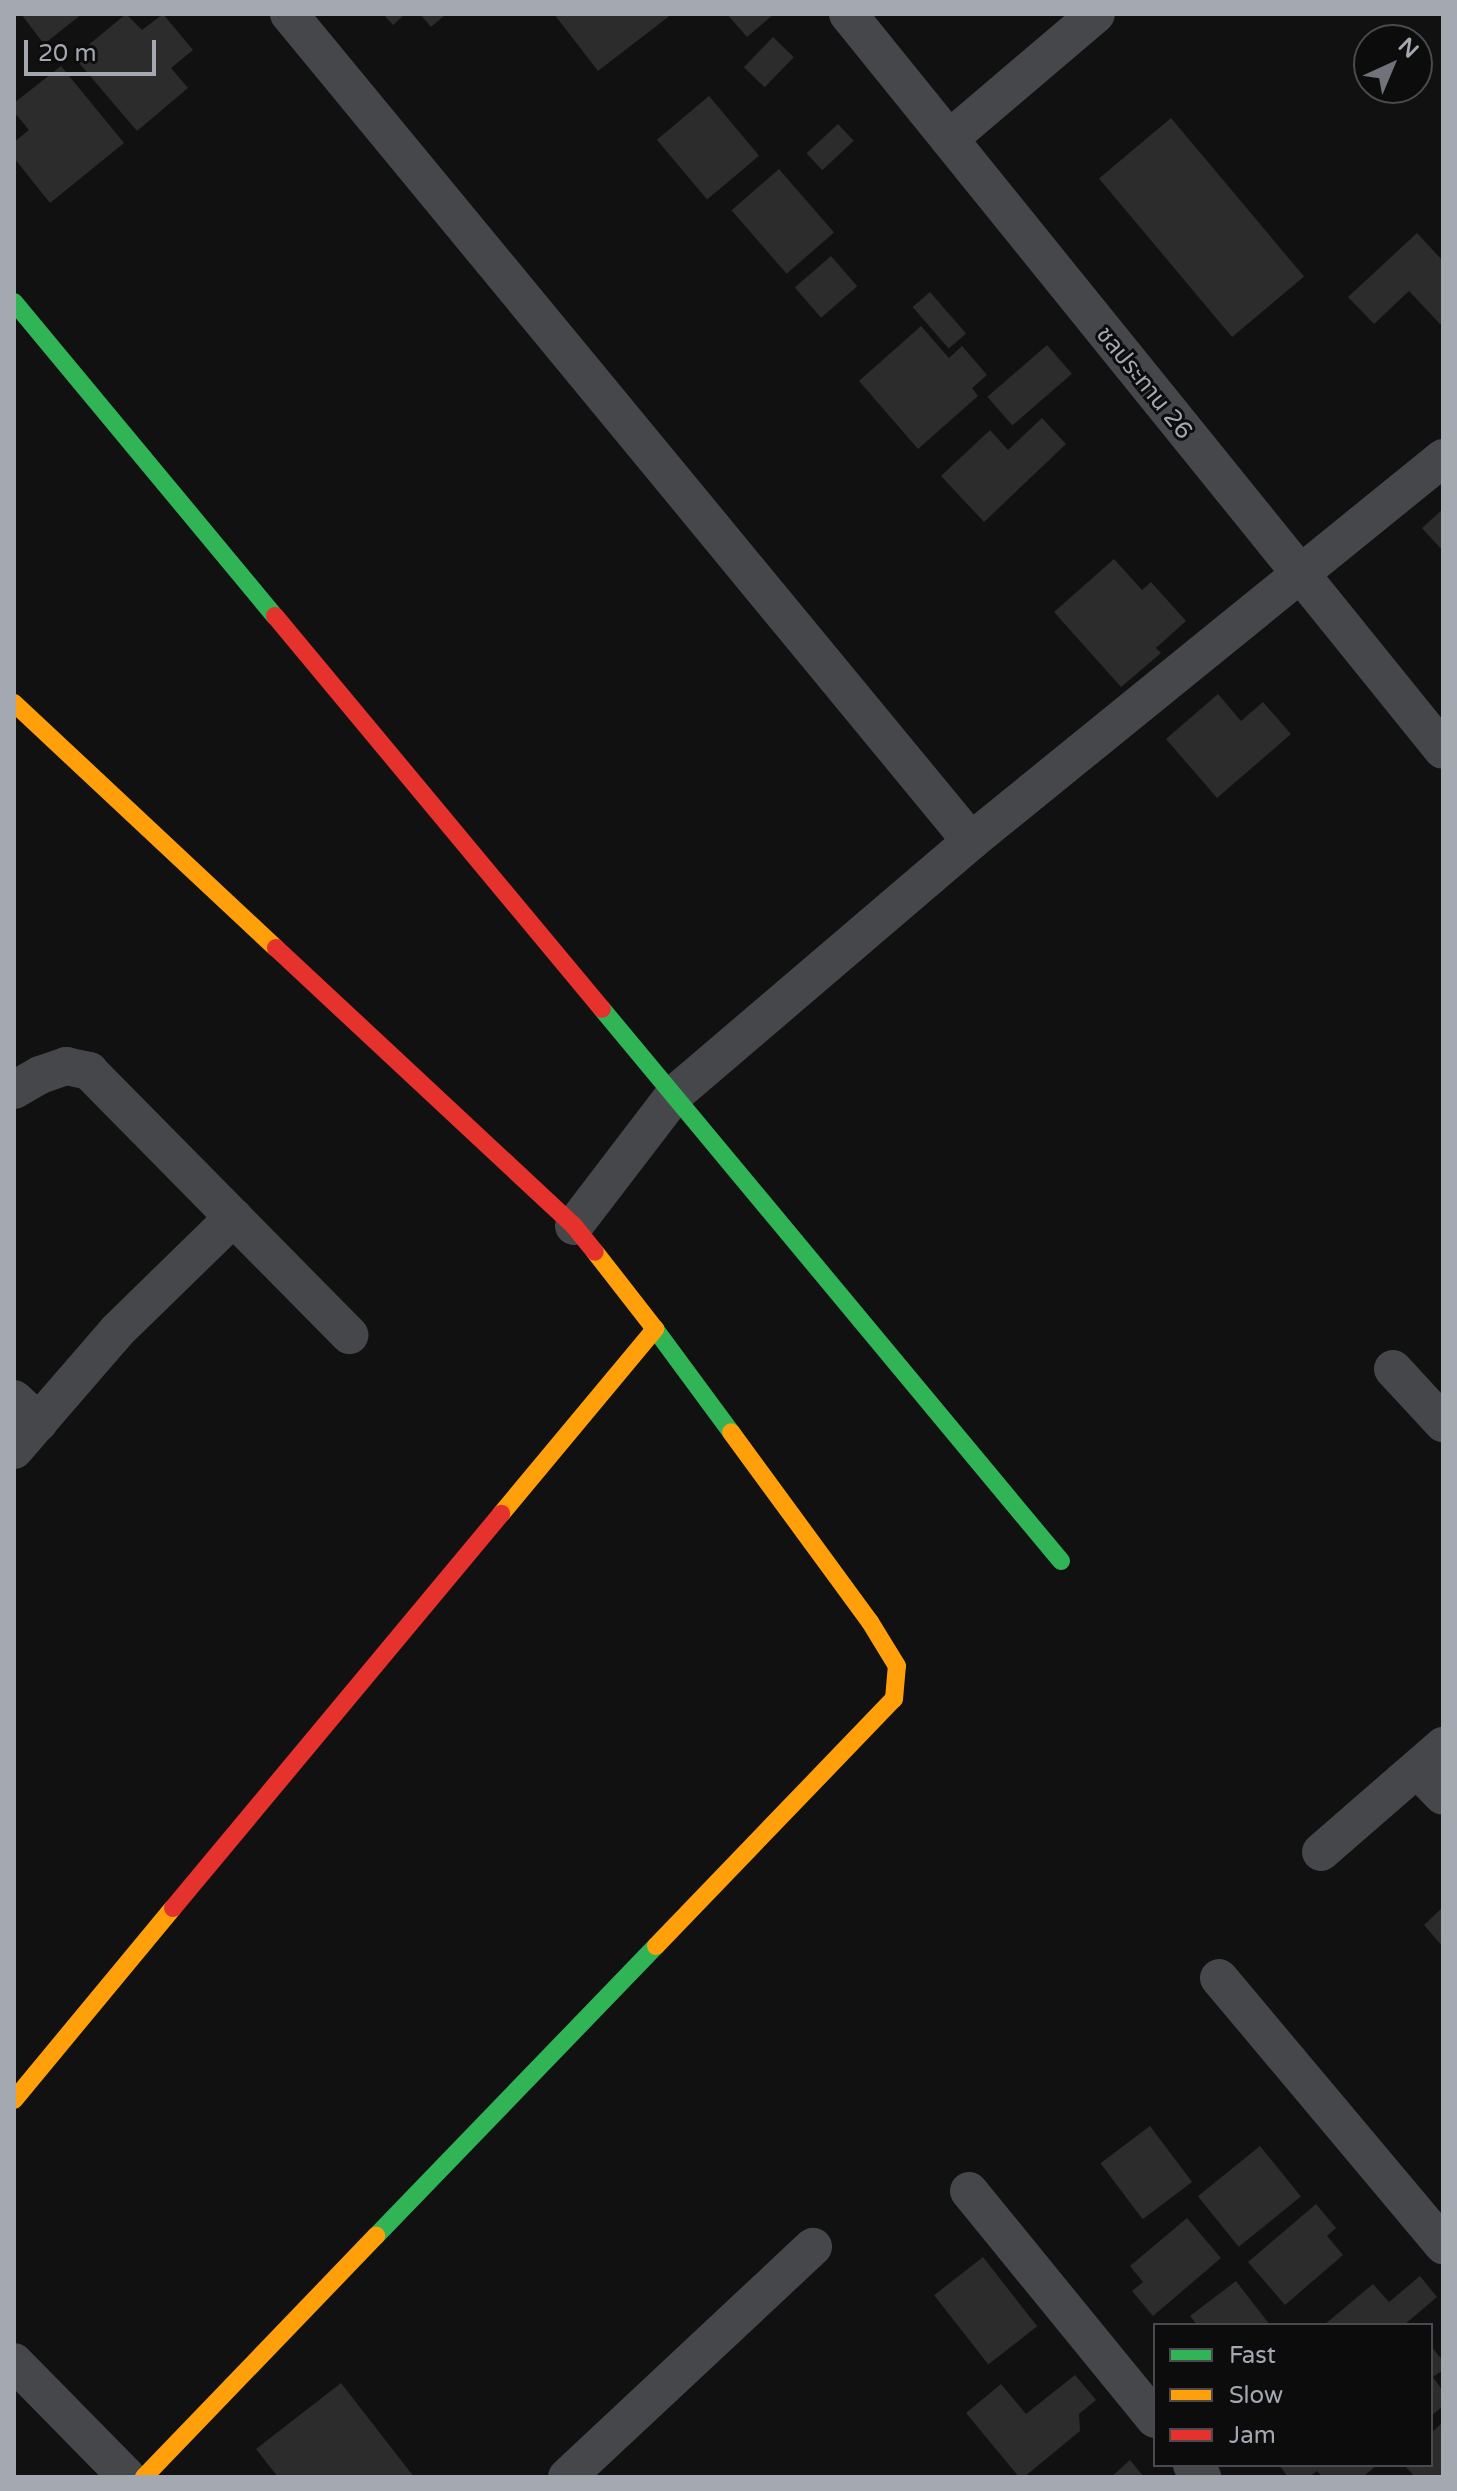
<!DOCTYPE html>
<meta charset="utf-8">
<style>
body{margin:0}
#map{position:relative;width:1457px;height:2491px;overflow:hidden;background:#111112;font-family:"Varela Round","Noto Sans Thai",sans-serif}
div>[style]{position:absolute}
.building>*{inset:0;background:#2c2c2d;transform-origin:0 0}
.street>*{height:38px;margin:-19px;padding:0 19px;transform-origin:19px;border-radius:19px;background:#46474a}
.fast>*{height:18px;margin:-9px;padding:0 9px;transform-origin:9px;border-radius:9px;background:#30b455}
.slow>*{height:18px;margin:-9px;padding:0 9px;transform-origin:9px;border-radius:9px;background:#ff9f0a}
.jam>*{height:18px;margin:-9px;padding:0 9px;transform-origin:9px;border-radius:9px;background:#e5322d}
span{translate:-50% -50%;white-space:nowrap;text-align:center;line-height:1.15;-webkit-text-stroke:6px #0c0c0d;paint-order:stroke}
.street-label{font-size:24px;color:#a3a8b1}
.frame{position:absolute;inset:0;border:16px solid #a3a8b1;pointer-events:none}
.legend{position:absolute;left:1153px;top:2323px;width:280px;height:144px;box-sizing:border-box;background:#0c0c0d;border:2px solid #484a4f;margin:0;padding:10px 14px;list-style:none;font-size:24px;color:#a3a8b1}
.legend li{display:flex;align-items:center;gap:16px;height:40px}
.legend b{width:40px;border:2px solid #484a4f}
.north{position:absolute;left:1353px;top:24px;width:80px;height:80px;box-sizing:border-box;background:#0c0c0d;border:2px solid #484a4f;border-radius:50%;rotate:44deg;font-size:22px;font-weight:700;line-height:32px;text-align:center;color:#a3a8b1}
.north::after{content:'';display:block;margin:auto;width:28px;height:36px;background:#707379;clip-path:polygon(50% 0,100% 100%,50% 72%,0 100%)}
.scale{position:absolute;left:24px;top:40px;width:132px;height:36px;box-sizing:border-box;border:4px solid #a3a8b1;border-top:0;padding-left:10px;font-size:24px;line-height:28px;white-space:nowrap;color:#a3a8b1;-webkit-text-stroke:6px #0c0c0d;paint-order:stroke}
</style>
<div id="map">
<div class="building">
<i style="clip-path:polygon(21px 14px,82px 14px,44px 44px)"></i>
<i style="clip-path:polygon(126px 14px,142px 30px,163px 14px,193px 50px,171px 68px,188px 88px,137px 131px,74px 57px)"></i>
<i style="clip-path:polygon(383px 14px,405px 14px,393px 25px)"></i>
<i style="clip-path:polygon(420px 14px,446px 14px,431px 27px)"></i>
<i style="clip-path:polygon(554px 14px,672px 14px,598px 71px)"></i>
<i style="clip-path:polygon(727px 14px,774px 14px,747px 37px)"></i>
<i style="left:773px;top:37px;width:29px;height:42px;rotate:44deg"></i>
<i style="clip-path:polygon(61px 66px,124px 143px,50px 203px,14px 158px,14px 142px,29px 130px,14px 112px,14px 103px)"></i>
<i style="left:709px;top:96px;width:78px;height:68px;rotate:50deg"></i>
<i style="left:1171px;top:118px;width:207px;height:94px;rotate:50deg"></i>
<i style="left:838px;top:124px;width:23px;height:43px;rotate:47deg"></i>
<i style="left:779px;top:169px;width:84px;height:63px;rotate:49deg"></i>
<i style="clip-path:polygon(1417px 233px,1443px 261px,1443px 322px,1440px 324px,1409px 291px,1374px 324px,1348px 297px)"></i>
<i style="left:831px;top:256px;width:40px;height:48px;rotate:49deg"></i>
<i style="left:930px;top:292px;width:55px;height:23px;rotate:49deg"></i>
<i style="clip-path:polygon(921px 326px,949px 358px,962px 346px,987px 375px,972px 388px,978px 396px,918px 449px,859px 381px)"></i>
<i style="left:1047px;top:345px;width:38px;height:79px;rotate:49deg"></i>
<i style="clip-path:polygon(1042px 418px,1066px 444px,984px 522px,941px 476px,990px 430px,1008px 450px)"></i>
<i style="clip-path:polygon(1443px 509px,1443px 547px,1441px 549px,1422px 528px)"></i>
<i style="clip-path:polygon(1114px 559px,1142px 590px,1151px 582px,1186px 621px,1156px 648px,1161px 653px,1121px 687px,1054px 612px)"></i>
<i style="clip-path:polygon(1218px 694px,1241px 721px,1263px 702px,1291px 734px,1217px 798px,1166px 739px)"></i>
<i style="clip-path:polygon(1443px 1907px,1443px 1947px,1424px 1925px)"></i>
<i style="left:1150px;top:2126px;width:70px;height:62px;rotate:53deg"></i>
<i style="left:1260px;top:2146px;width:65px;height:80px;rotate:51deg"></i>
<i style="clip-path:polygon(1316px 2204px,1336px 2228px,1327px 2236px,1343px 2255px,1285px 2305px,1248px 2262px)"></i>
<i style="clip-path:polygon(1187px 2218px,1221px 2258px,1153px 2316px,1132px 2291px,1143px 2282px,1130px 2266px)"></i>
<i style="left:983px;top:2257px;width:88px;height:62px;rotate:52deg"></i>
<i style="clip-path:polygon(1420px 2276px,1437px 2297px,1404px 2325px,1324px 2325px,1373px 2284px,1389px 2302px)"></i>
<i style="clip-path:polygon(1236px 2281px,1270px 2325px,1197px 2325px,1190px 2316px)"></i>
<i style="clip-path:polygon(1431px 2346px,1443px 2361px,1443px 2370px,1433px 2377px,1443px 2391px,1443px 2406px,1431px 2416px)"></i>
<i style="clip-path:polygon(1075px 2375px,1096px 2400px,1079px 2414px,1080px 2431px,1024px 2477px,1019px 2477px,966px 2413px,1001px 2384px,1026px 2414px)"></i>
<i style="clip-path:polygon(341px 2383px,414px 2477px,278px 2477px,256px 2449px)"></i>
<i style="clip-path:polygon(1443px 2422px,1443px 2477px,1415px 2477px,1404px 2465px,1431px 2465px,1431px 2433px)"></i>
<i style="clip-path:polygon(1130px 2460px,1144px 2477px,1111px 2477px)"></i>
<i style="clip-path:polygon(1279px 2465px,1377px 2465px,1363px 2477px,1322px 2477px,1317px 2471px,1309px 2477px,1288px 2477px)"></i>
</div>
<div class="street">
<i style="left:289px;top:14px;width:1072px;rotate:50.49deg"></i>
<i style="left:848px;top:14px;width:946px;rotate:51.05deg"></i>
<i style="left:949px;top:139px;width:193px;rotate:-40.4deg"></i>
<i style="left:14px;top:1090px;width:30px;rotate:-30deg"></i>
<i style="left:40px;top:1075px;width:28px;rotate:-19deg"></i>
<i style="left:66px;top:1066px;width:24px;rotate:12deg"></i>
<i style="left:89px;top:1071px;width:371px;rotate:45.4deg"></i>
<i style="left:574px;top:1226px;width:166px;rotate:-52.6deg"></i>
<i style="left:675px;top:1094px;width:389px;rotate:-40.5deg"></i>
<i style="left:971px;top:841px;width:608px;rotate:-39.06deg"></i>
<i style="left:1393px;top:1369px;width:74px;rotate:47.2deg"></i>
<i style="left:14px;top:1399px;width:34px;rotate:43deg"></i>
<i style="left:14px;top:1450px;width:157px;rotate:-49.1deg"></i>
<i style="left:117px;top:1331px;width:163px;rotate:-44.3deg"></i>
<i style="left:1417px;top:1769px;width:37px;rotate:46deg"></i>
<i style="left:1321px;top:1852px;width:162px;rotate:-41deg"></i>
<i style="left:1219px;top:1978px;width:349px;rotate:50deg"></i>
<i style="left:969px;top:2191px;width:294px;rotate:50.8deg"></i>
<i style="left:14px;top:2362px;width:161px;rotate:45.5deg"></i>
<i style="left:1192px;top:2465px;width:16px;rotate:50deg"></i>
<i style="left:567px;top:2477px;width:337px;rotate:-43.1deg"></i>
</div>
<div class="fast">
<i style="left:14px;top:302px;width:408px;rotate:50.3deg"></i>
<i style="left:602px;top:1009px;width:718px;rotate:50.26deg"></i>
<i style="left:655px;top:1329px;width:128px;rotate:53.6deg"></i>
<i style="left:376px;top:2236px;width:403px;rotate:-46deg"></i>
</div>
<div class="slow">
<i style="left:14px;top:703px;width:359px;rotate:43.1deg"></i>
<i style="left:501px;top:1514px;width:241px;rotate:-50.2deg"></i>
<i style="left:655px;top:1329px;width:98px;rotate:-127.9deg"></i>
<i style="left:656px;top:1946px;width:343px;rotate:-46.1deg"></i>
<i style="left:894px;top:1699px;width:33px;rotate:-85deg"></i>
<i style="left:897px;top:1666px;width:52px;rotate:-121.5deg"></i>
<i style="left:870px;top:1622px;width:235px;rotate:-126.2deg"></i>
<i style="left:14px;top:2100px;width:249px;rotate:-50.4deg"></i>
<i style="left:144px;top:2477px;width:335px;rotate:-46.1deg"></i>
</div>
<div class="jam">
<i style="left:275px;top:616px;width:511px;rotate:50.24deg"></i>
<i style="left:276px;top:948px;width:408px;rotate:43deg"></i>
<i style="left:574px;top:1226px;width:33px;rotate:51deg"></i>
<i style="left:173px;top:1908px;width:513px;rotate:-50.22deg"></i>
</div>
<div class="street-label">
<span style="left:1144px;top:383px;rotate:51deg">ชลประทาน 26</span>
</div>
<div class="frame"></div>
<ul class="legend">
<li><b style="height:10px;background:#30b455"></b>Fast</li>
<li><b style="height:10px;background:#ff9f0a"></b>Slow</li>
<li><b style="height:10px;background:#e5322d"></b>Jam</li>
</ul>
<div class="north">N</div>
<div class="scale">20 m</div>
</div>
